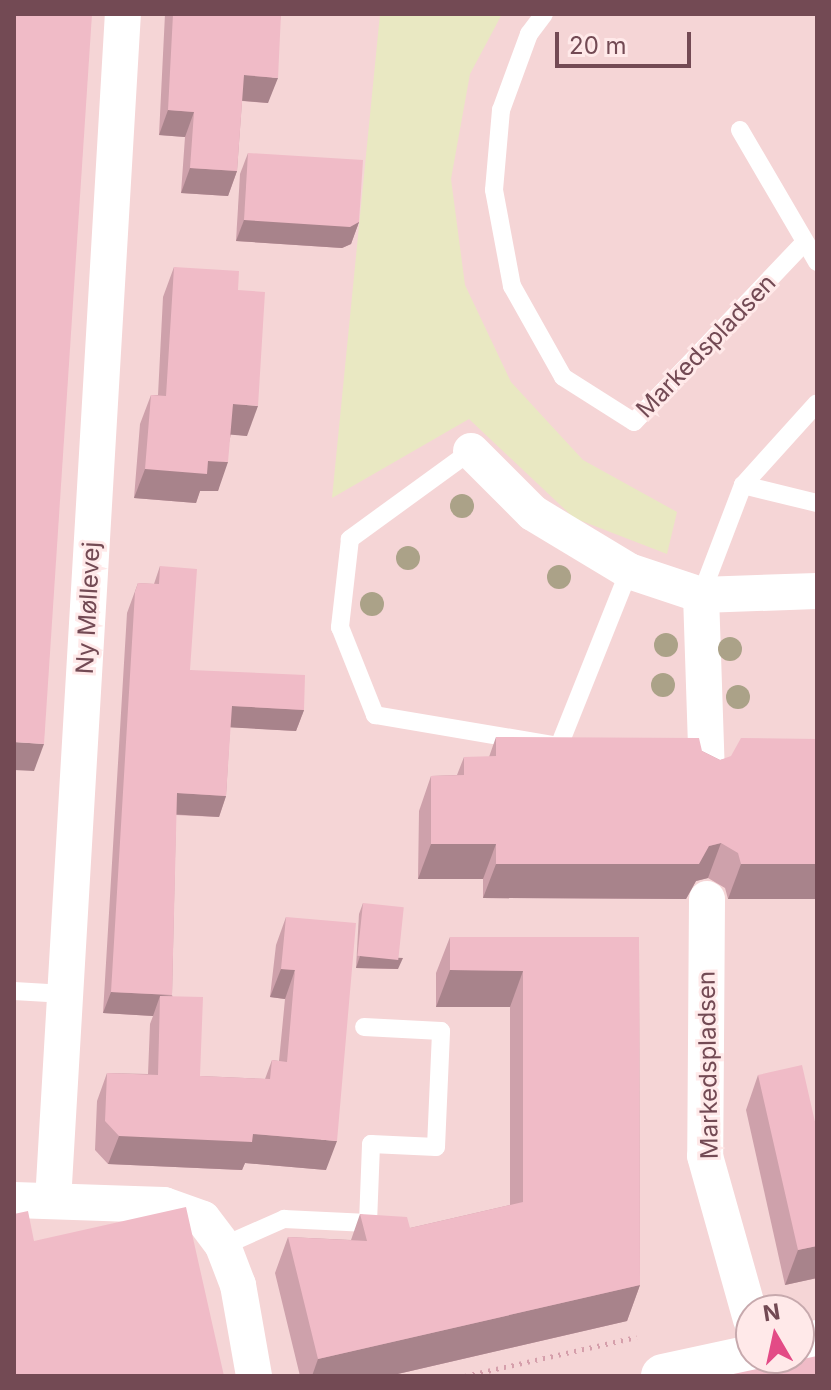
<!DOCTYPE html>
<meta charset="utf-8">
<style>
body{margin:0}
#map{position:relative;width:831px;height:1390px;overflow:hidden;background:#fce3e3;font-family:Inter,sans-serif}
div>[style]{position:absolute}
.residential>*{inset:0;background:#f5d5d6}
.green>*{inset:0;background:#e9e8c2}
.path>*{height:5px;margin-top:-2.5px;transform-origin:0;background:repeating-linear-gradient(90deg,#d59fab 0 2px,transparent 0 8px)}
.service>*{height:18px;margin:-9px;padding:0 9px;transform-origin:9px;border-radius:9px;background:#fff}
.minor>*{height:36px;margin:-18px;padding:0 18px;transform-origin:18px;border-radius:18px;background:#fff}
.tertiary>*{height:44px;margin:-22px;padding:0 22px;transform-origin:22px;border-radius:22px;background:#fff}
.trees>*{width:24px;height:24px;margin:-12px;border-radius:50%;background:#aba288}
.wall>*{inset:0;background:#cea1ab}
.shaded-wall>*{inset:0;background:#a8838b}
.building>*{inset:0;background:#f0bbc7;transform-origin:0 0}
span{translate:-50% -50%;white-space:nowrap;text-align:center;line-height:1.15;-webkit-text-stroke:6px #ffe9e9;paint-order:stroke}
.street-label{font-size:24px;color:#734a54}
.frame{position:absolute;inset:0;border:16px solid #734a54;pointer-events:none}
.north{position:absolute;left:735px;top:1294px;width:80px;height:80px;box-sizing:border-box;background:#ffe9e9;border:2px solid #c7a9ad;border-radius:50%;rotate:351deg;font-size:22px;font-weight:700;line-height:32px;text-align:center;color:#734a54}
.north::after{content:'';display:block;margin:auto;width:28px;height:36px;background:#e34b86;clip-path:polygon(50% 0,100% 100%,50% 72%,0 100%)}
.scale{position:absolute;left:555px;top:32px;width:136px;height:36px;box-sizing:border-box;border:4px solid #734a54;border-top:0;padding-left:10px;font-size:24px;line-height:28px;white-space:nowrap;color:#734a54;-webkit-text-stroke:6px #ffe9e9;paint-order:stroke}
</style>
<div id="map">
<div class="residential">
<i style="clip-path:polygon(evenodd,14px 14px,817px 14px,817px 1376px,14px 1376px,14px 14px,751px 1310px,799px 1310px,799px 1358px,751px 1358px,751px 1310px)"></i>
</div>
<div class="green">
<i style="clip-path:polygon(380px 14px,502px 14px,470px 74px,451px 179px,465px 285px,511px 382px,583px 460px,677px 512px,667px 554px,574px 518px,469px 419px,332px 498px)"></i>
</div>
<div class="path">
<i style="left:465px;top:1376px;width:176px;rotate:-12.8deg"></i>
</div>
<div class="service">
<i style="left:544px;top:14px;width:25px;rotate:127deg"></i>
<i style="left:529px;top:34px;width:81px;rotate:110.2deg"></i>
<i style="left:501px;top:110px;width:80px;rotate:95deg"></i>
<i style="left:494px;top:190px;width:98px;rotate:79.4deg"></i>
<i style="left:512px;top:286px;width:104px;rotate:60.7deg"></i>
<i style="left:563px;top:377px;width:84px;rotate:32.4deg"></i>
<i style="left:634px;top:422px;width:248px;rotate:-46.5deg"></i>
<i style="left:740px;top:130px;width:153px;rotate:59.7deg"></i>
<i style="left:471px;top:451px;width:150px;rotate:144deg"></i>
<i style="left:350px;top:539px;width:89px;rotate:96.5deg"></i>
<i style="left:340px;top:627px;width:95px;rotate:68.3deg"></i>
<i style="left:375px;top:715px;width:187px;rotate:9.6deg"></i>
<i style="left:559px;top:746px;width:188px;rotate:-68.2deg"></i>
<i style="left:743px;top:485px;width:76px;rotate:13.7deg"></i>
<i style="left:701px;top:595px;width:118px;rotate:-69.1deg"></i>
<i style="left:743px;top:485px;width:110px;rotate:-47.9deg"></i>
<i style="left:14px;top:991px;width:51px;rotate:3.4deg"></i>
<i style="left:223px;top:1246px;width:67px;rotate:-23.9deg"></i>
<i style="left:284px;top:1219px;width:84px;rotate:2.7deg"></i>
<i style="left:368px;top:1223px;width:79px;rotate:-87.8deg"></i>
<i style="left:371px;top:1144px;width:65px;rotate:2.6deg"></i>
<i style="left:436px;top:1147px;width:116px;rotate:-87.5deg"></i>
<i style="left:441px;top:1031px;width:77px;rotate:-177deg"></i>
</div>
<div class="minor">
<i style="left:471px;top:451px;width:88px;rotate:45deg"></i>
<i style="left:533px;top:513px;width:112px;rotate:31.1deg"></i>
<i style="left:629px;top:571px;width:76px;rotate:18.4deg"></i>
<i style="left:701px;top:595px;width:116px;rotate:-2deg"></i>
<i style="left:701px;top:595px;width:179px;rotate:88.1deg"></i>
<i style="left:707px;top:899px;width:257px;rotate:90.4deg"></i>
<i style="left:705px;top:1156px;width:170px;rotate:74.3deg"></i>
<i style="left:14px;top:1200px;width:150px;rotate:1.9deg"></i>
<i style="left:164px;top:1205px;width:41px;rotate:19.7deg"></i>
<i style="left:203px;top:1219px;width:34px;rotate:53deg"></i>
<i style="left:223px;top:1246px;width:42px;rotate:69deg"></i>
<i style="left:238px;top:1285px;width:92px;rotate:80deg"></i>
<i style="left:53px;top:1201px;width:1189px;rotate:-86.63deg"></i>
</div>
<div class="tertiary">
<i style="left:799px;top:1346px;width:18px;rotate:-13deg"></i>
<i style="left:663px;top:1376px;width:90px;rotate:-12.2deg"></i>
</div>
<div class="trees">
<i style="left:462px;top:506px"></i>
<i style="left:408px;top:558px"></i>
<i style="left:559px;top:577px"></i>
<i style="left:372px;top:604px"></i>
<i style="left:666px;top:645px"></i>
<i style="left:730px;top:649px"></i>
<i style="left:663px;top:685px"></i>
<i style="left:738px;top:697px"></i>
</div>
<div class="wall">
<i style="clip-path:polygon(165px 14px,281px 14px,268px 103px,242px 101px,237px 171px,228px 196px,181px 193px,185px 137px,159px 135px)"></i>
<i style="clip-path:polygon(248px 153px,359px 222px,351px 244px,342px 248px,236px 241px,240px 174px)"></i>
<i style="clip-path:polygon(174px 267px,238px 290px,247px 436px,231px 434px,218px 491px,200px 491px,196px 503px,134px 498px,140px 424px,151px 395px,158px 395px,163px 297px)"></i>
<i style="clip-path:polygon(160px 566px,190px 670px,304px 710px,296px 731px,230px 727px,226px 796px,219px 817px,176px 815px,172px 995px,200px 1076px,265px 1079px,272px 1060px,279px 1061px,285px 999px,270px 997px,276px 945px,286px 917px,326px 1170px,245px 1163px,242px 1170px,108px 1164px,95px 1150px,97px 1101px,107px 1073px,148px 1074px,150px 1024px,153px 1016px,103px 1013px,127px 613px,138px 583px,154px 584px)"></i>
<i style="clip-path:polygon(496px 737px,702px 751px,720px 760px,817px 739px,817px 899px,728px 899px,725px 888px,708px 878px,696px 881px,686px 899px,483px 898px,483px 879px,418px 879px,419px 811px,431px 776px,457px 775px,464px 757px,489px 757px)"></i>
<i style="clip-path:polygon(363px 903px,398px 969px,356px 968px,359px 914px)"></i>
<i style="clip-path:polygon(450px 937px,639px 937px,640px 1285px,627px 1321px,389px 1376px,300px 1376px,275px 1273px,288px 1237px,351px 1240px,360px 1214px,410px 1228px,510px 1205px,510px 1007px,436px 1007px,436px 973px)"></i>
<i style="clip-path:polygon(758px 1075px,815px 1122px,817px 1278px,785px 1285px,746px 1110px)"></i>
</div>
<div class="shaded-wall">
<i style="clip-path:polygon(244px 75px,278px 78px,268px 103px,234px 100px)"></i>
<i style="clip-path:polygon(168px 110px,194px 112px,185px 137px,159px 135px)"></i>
<i style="clip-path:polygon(190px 168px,237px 171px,228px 196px,181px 193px)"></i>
<i style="clip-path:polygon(244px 220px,359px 222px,351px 244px,342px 248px,236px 241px)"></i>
<i style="clip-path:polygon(233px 404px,258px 406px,247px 436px,223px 434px)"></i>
<i style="clip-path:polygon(208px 461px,228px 462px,218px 491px,200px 491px,196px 503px,134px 498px,145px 469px)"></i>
<i style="clip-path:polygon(232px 706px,304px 710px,296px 731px,224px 727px)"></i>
<i style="clip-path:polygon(14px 742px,44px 744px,34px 771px,14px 770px)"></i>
<i style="clip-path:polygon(177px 793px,226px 796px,219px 817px,169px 814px)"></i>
<i style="clip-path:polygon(721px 843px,708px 878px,696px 881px,686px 899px,483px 898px,496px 864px,709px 846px)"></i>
<i style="clip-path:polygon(431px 844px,496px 844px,483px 879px,418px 879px)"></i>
<i style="clip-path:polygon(741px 864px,817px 864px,817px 899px,728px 899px)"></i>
<i style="clip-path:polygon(360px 956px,403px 958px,398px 969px,356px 968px)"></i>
<i style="clip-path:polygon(281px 969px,295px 970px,285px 999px,270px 997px)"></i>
<i style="clip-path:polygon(450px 970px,523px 971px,510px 1007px,436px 1007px)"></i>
<i style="clip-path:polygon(111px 992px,172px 995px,160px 996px,153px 1016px,103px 1013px)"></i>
<i style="clip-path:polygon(253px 1134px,337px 1141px,326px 1170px,245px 1163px,242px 1170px,108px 1164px,119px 1136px)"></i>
<i style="clip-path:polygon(817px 1246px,817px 1278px,785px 1285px,798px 1250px)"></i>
<i style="clip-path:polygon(640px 1285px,627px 1321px,389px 1376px,312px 1376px,318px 1359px)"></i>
</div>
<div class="building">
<i style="clip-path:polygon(14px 14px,92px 14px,44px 744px,14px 742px)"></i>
<i style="clip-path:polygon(173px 14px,281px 14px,278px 78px,244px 75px,237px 171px,190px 168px,194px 112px,168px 110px)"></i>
<i style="clip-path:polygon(248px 153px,363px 160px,359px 222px,350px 227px,244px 220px)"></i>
<i style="clip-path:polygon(174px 267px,239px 271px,238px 290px,265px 292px,258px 406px,233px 404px,228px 462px,208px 461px,207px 474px,145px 469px,151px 395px,166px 396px)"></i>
<i style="clip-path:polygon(160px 566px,197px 569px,190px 670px,305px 675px,304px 710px,232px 706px,226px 796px,177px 793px,172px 995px,111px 992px,135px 592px,138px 583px,159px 584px)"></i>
<i style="clip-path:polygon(496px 737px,699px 738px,702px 751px,720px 760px,731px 756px,741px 738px,817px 739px,817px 864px,741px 864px,738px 853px,721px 843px,709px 846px,699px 864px,496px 864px,496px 844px,431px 844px,431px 776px,464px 775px,464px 757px,496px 756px)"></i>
<i style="left:363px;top:903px;width:41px;height:53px;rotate:6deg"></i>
<i style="clip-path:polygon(286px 917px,356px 923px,337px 1141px,253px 1134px,252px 1142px,119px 1136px,105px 1121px,107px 1073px,158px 1075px,160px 996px,203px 997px,200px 1076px,270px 1079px,272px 1060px,287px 1062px,295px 970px,281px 969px)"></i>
<i style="clip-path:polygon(450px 937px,639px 937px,640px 1285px,318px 1359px,288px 1237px,367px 1241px,360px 1214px,407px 1217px,410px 1228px,523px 1202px,523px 971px,450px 970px)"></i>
<i style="clip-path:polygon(802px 1065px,815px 1122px,817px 1122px,817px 1246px,798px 1250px,758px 1075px)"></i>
<i style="clip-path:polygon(186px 1207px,224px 1376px,14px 1376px,14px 1214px,28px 1211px,34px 1241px)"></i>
<i style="clip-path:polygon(817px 1356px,817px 1376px,724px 1376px)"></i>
</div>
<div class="street-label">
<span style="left:706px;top:346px;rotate:-46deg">Markedspladsen</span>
<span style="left:88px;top:608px;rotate:-87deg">Ny Møllevej</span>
<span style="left:708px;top:1065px;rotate:-91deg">Markedspladsen</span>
</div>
<div class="frame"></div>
<div class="north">N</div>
<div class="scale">20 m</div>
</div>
